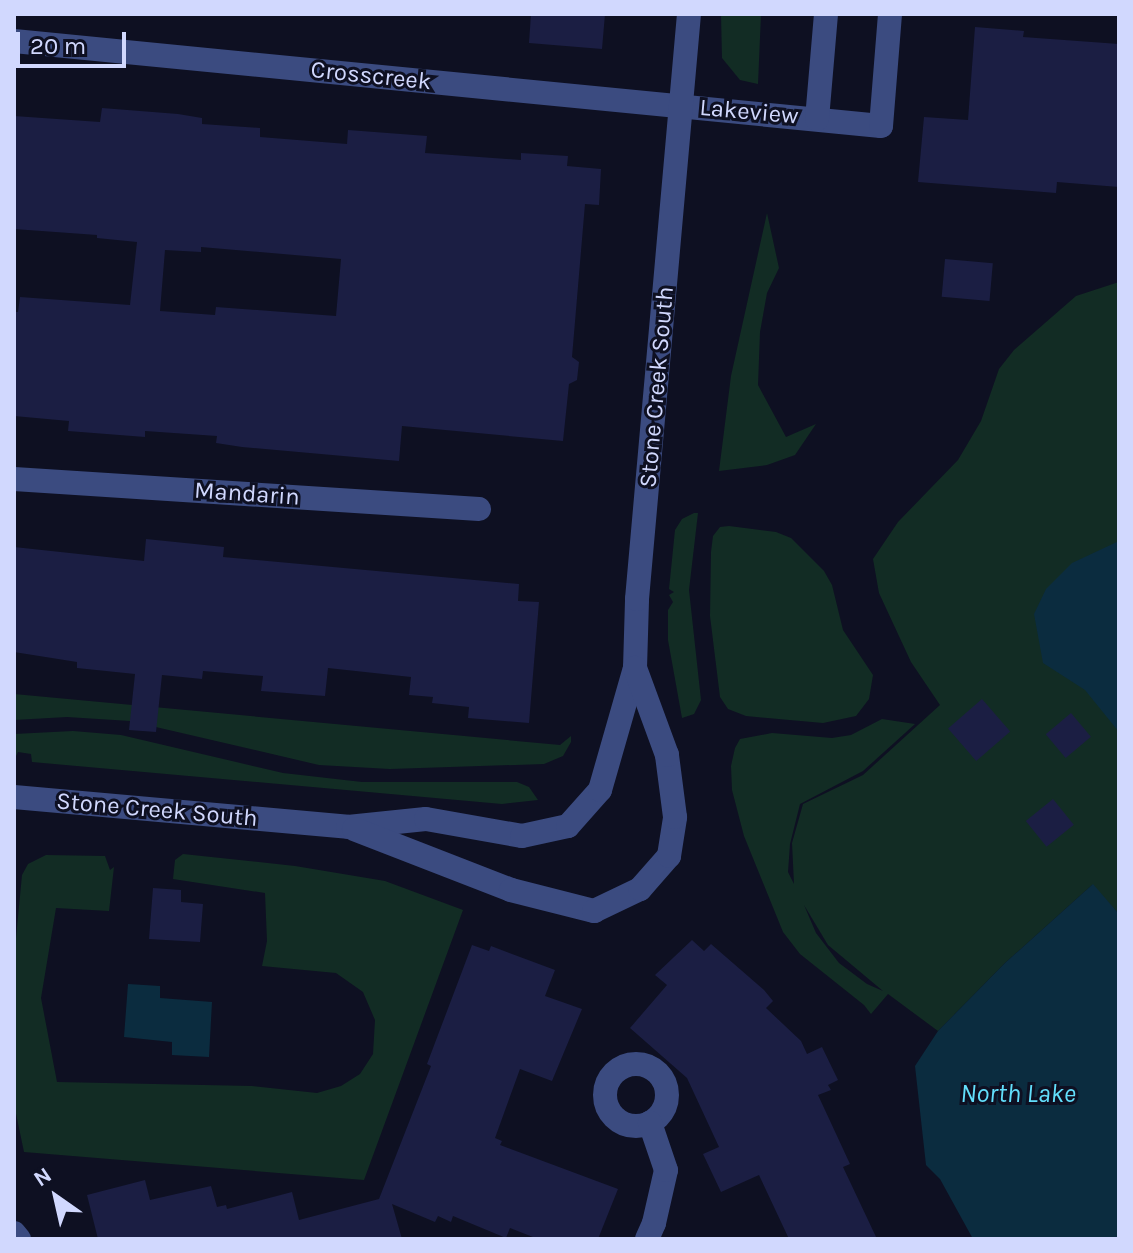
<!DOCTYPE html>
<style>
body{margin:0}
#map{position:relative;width:1133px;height:1253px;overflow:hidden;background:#0e1022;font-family:Karla,sans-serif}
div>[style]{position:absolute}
.green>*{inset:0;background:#122c24}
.water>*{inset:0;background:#0b2c3f}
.building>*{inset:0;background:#1b1e43;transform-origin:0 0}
.minor>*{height:24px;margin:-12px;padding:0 12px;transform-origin:12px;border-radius:12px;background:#3b4b80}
.minor>.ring{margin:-12px;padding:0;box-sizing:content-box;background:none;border:24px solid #3b4b80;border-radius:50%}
span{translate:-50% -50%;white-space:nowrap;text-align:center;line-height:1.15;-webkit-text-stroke:6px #0e1022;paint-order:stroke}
.street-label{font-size:24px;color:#d1d8fe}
.water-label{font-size:26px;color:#62defb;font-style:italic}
.frame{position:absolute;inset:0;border:16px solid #d1d8fe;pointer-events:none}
.north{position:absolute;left:16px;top:1157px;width:80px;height:80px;-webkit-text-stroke:6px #0e1022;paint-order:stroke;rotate:326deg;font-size:22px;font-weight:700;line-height:32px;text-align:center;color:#d1d8fe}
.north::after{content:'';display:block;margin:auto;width:28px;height:36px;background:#d1d8fe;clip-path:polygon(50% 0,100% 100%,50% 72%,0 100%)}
.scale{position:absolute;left:16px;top:32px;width:110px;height:36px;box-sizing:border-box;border:4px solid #d1d8fe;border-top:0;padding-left:10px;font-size:24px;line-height:28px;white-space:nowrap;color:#d1d8fe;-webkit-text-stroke:6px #0e1022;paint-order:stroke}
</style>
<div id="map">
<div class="green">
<i style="clip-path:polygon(721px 14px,761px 14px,758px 84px,740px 80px,722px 58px)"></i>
<i style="clip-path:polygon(767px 213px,779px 268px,767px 293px,760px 332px,758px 385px,786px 437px,816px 424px,795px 455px,767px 465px,719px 471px,731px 376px)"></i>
<i style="clip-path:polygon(evenodd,1119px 282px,1119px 914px,1092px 885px,1005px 963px,938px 1031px,888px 994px,871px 1014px,864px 1005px,800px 954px,783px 932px,744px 836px,732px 790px,731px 766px,735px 748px,740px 739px,772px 733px,832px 738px,851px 735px,882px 719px,915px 724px,863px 771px,800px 804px,790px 844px,788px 872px,794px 884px,792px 843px,803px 804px,863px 775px,940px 705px,911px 662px,879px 593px,873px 559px,898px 522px,958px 460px,981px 421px,999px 369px,1014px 350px,1076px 296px,1119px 282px,804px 905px,828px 945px,883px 991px,867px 984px,839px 963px,816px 933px,804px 905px)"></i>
<i style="clip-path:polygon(694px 513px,698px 513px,689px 590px,701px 700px,694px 714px,682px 718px,668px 640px,668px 610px,673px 602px,669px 595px,674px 592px,669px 589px,675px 530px,682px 519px)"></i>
<i style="clip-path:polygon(729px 526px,776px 532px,791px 538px,824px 571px,832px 585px,843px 630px,873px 675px,869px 699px,856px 716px,823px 723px,746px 716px,728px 709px,720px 697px,710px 616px,711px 552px,713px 536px,720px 527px)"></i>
<i style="clip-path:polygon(14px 694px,560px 745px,571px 736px,571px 742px,563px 756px,544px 764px,390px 769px,319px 765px,130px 721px,67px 717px,14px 720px)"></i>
<i style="clip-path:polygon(73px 731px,121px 735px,283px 773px,362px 782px,517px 782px,529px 787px,538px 800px,502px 804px,32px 762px,31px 754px,18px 752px,14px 760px,14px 734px)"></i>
<i style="clip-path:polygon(183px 854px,295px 866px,385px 881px,463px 910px,364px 1180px,24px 1152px,14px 1104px,14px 959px,22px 875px,28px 864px,46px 855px,105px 856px,110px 870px,114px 867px,109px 911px,56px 908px,41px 998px,57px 1082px,252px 1086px,317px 1093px,341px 1086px,360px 1074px,373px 1054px,375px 1020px,363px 992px,336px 973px,262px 966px,267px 941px,265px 893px,173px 879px,175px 860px)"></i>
</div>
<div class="water">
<i style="clip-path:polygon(1119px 541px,1119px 732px,1085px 690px,1043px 663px,1034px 614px,1046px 589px,1072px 563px)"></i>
<i style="clip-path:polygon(1093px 884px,1119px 914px,1119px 1239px,973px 1239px,940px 1179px,926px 1165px,915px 1066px,938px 1031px,1005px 963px)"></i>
<i style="clip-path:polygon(128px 984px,160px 986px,160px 998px,212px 1002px,209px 1057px,172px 1055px,172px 1042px,124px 1037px)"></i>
</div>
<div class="building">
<i style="clip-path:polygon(531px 14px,605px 14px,602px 49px,529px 43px)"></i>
<i style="clip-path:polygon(975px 27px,1024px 31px,1023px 37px,1119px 44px,1119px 187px,1057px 182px,1056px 193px,918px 182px,924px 117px,968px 120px)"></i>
<i style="clip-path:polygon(evenodd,102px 108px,178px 114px,202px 118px,202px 124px,260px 128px,260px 137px,347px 144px,348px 130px,427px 136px,425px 153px,521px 160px,521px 153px,568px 156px,567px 166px,601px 169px,599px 205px,585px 204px,572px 357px,579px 362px,577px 380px,569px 384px,563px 441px,402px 426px,399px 461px,242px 447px,216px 443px,217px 436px,145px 431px,145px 437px,68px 431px,69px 421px,14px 416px,14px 312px,18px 312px,20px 297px,130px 305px,137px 242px,97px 238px,97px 235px,14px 229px,14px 116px,100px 122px,102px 108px,201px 247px,341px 259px,336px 316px,216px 307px,215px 315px,160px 311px,165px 250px,201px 252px,201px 247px)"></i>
<i style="left:945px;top:259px;width:48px;height:38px;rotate:5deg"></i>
<i style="clip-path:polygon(146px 539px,224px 547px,223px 557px,519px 584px,518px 601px,539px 602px,529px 723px,468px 718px,469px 707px,432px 703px,433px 697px,409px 695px,411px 677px,328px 668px,325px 696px,261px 691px,263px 676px,203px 671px,202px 679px,162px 675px,156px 732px,129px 730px,135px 674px,77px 668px,77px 662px,14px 652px,14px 547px,144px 561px)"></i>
<i style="left:982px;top:699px;width:43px;height:45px;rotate:49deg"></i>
<i style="left:1071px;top:713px;width:31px;height:33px;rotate:50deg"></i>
<i style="left:1053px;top:799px;width:33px;height:35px;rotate:51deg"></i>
<i style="clip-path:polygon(153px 888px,181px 890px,181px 902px,203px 904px,200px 942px,149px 939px)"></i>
<i style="clip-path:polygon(692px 940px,704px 951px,711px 944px,764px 990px,773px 1001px,766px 1008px,801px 1041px,807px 1054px,822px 1047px,838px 1080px,828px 1085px,831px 1090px,818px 1095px,850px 1164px,843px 1167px,877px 1239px,789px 1239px,759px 1175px,721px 1192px,703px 1154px,719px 1147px,687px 1078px,630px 1028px,667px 985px,655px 975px)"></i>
<i style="clip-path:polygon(472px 945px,489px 951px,491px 946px,555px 970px,545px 996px,582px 1009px,552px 1081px,520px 1069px,495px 1138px,502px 1141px,500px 1145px,618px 1189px,598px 1239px,538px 1239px,510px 1228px,506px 1238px,453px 1216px,451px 1222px,438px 1216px,435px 1222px,392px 1204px,402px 1239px,98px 1239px,87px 1195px,145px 1180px,150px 1200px,211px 1186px,217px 1207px,226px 1205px,227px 1209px,292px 1192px,299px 1220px,379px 1199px,431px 1066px,427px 1064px)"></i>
</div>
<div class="minor">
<i style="left:14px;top:41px;width:871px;rotate:5.6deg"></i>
<i style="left:881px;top:126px;width:112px;rotate:-85.4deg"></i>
<i style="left:817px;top:119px;width:105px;rotate:-85.1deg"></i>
<i style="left:14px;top:479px;width:466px;rotate:3.7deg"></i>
<i style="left:14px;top:797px;width:335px;rotate:5.1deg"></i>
<i style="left:348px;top:827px;width:78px;rotate:-5.9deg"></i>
<i style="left:426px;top:819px;width:97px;rotate:10deg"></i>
<i style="left:522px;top:836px;width:47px;rotate:-12.3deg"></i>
<i style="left:568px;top:826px;width:48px;rotate:-48.4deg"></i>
<i style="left:600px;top:790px;width:127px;rotate:-74deg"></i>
<i style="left:635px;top:668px;width:69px;rotate:-88.3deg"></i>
<i style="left:637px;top:599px;width:587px;rotate:-84.92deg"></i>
<i style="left:354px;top:829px;width:168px;rotate:21.2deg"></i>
<i style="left:511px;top:890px;width:86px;rotate:14.2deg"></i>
<i style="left:594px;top:911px;width:51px;rotate:-25.6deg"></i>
<i style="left:640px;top:889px;width:44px;rotate:-48.7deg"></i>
<i style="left:669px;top:856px;width:39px;rotate:-81deg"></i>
<i style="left:675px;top:817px;width:63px;rotate:-97.4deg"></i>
<i style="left:667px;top:755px;width:93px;rotate:-110.2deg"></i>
<i class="ring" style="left:605px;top:1064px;width:38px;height:38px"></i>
<i style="left:14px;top:1233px;width:8px;rotate:50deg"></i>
<i style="left:647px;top:1239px;width:17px;rotate:-66deg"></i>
<i style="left:654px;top:1223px;width:54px;rotate:-77.2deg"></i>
<i style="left:666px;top:1170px;width:50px;rotate:-108.8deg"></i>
</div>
<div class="street-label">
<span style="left:371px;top:76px;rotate:6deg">Crosscreek</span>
<span style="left:749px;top:112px;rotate:5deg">Lakeview</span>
<span style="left:657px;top:387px;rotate:-85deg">Stone Creek South</span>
<span style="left:247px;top:494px;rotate:4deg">Mandarin</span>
<span style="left:157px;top:810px;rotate:5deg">Stone Creek South</span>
</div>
<div class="water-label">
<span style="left:1018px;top:1094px">North Lake</span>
</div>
<div class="frame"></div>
<div class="north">N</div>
<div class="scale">20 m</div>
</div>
